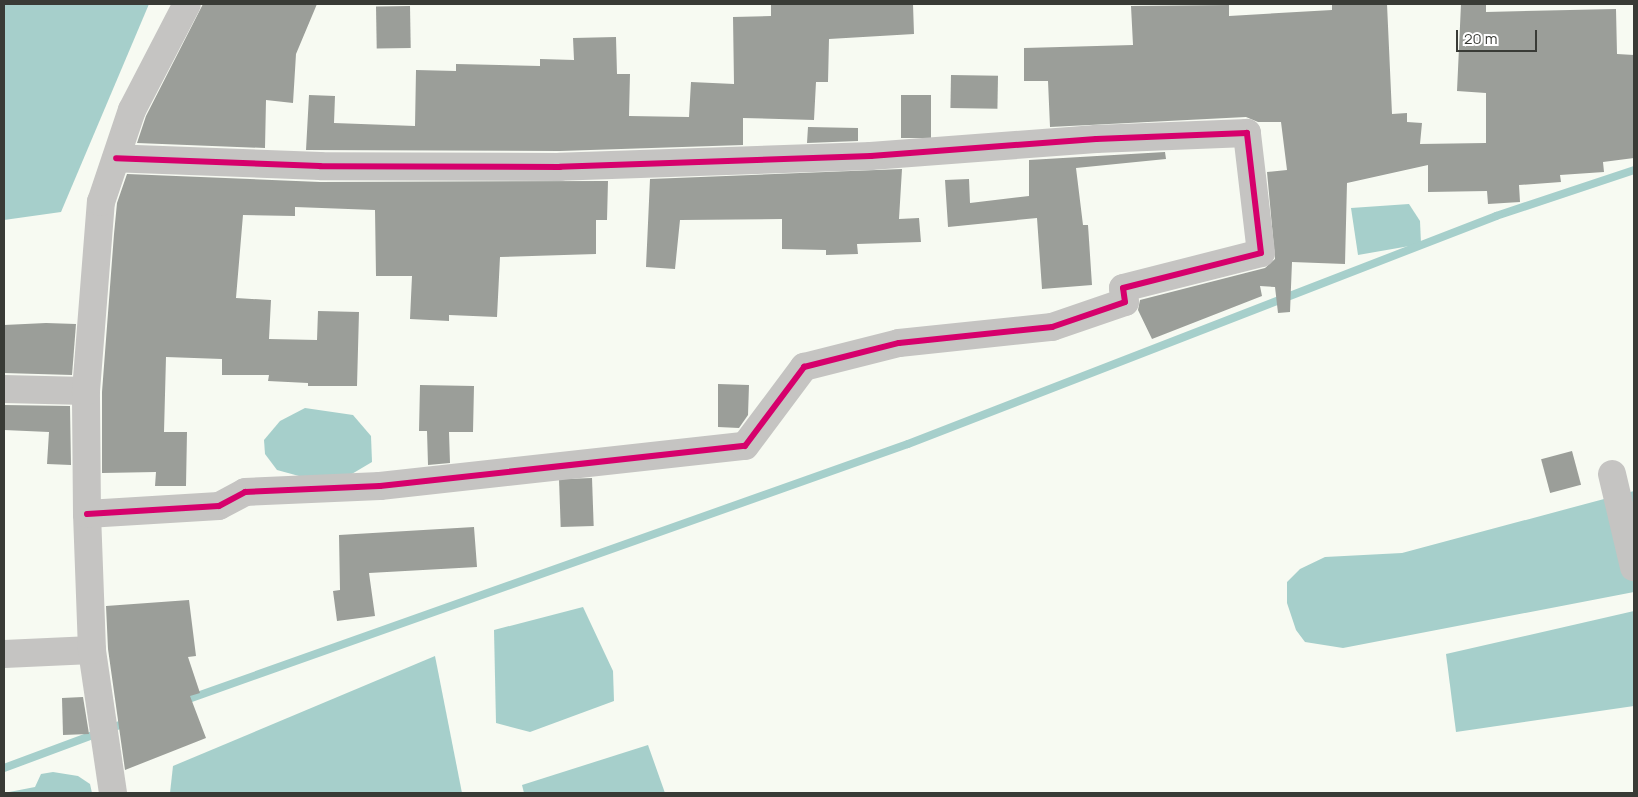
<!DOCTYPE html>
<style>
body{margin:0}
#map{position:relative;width:1638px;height:797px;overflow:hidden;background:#f7faf2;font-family:Manrope,sans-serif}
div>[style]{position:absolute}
.water>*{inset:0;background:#a6cfcb}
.stream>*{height:8px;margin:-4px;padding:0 4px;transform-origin:4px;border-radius:4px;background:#a6cfcb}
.building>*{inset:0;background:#9b9e99;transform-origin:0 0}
.street>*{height:28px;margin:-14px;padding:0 14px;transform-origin:14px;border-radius:14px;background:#c5c4c2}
.cycleway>*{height:6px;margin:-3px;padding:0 3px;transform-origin:3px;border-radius:3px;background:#d6006c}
span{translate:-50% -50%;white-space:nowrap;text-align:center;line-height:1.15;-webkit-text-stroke:5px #fff;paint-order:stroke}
.frame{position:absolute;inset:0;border:5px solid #393b36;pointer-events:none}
.scale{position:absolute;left:1456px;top:30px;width:81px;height:22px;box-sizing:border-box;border:2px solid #393b36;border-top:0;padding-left:6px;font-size:15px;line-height:18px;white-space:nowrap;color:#393b36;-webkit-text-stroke:4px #fff;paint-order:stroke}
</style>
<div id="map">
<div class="water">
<i style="clip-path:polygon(4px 4px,149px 4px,61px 212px,4px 220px)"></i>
<i style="clip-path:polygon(1409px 204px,1420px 221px,1421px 244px,1358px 255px,1351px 208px)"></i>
<i style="clip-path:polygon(305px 408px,353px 415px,371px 436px,372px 462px,345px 478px,299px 476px,277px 470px,265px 454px,264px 440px,280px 421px)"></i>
<i style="clip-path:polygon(1634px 491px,1634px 592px,1343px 648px,1305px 642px,1296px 630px,1287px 603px,1287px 582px,1300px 569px,1325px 557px,1402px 553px)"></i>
<i style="clip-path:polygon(583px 607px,613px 671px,614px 701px,530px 732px,496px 723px,494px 630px)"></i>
<i style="clip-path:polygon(1634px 611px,1634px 706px,1456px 732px,1446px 654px)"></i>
<i style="clip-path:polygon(435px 656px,462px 793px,170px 793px,173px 766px)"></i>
<i style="clip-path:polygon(648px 745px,665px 793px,524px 793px,522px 785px)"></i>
<i style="clip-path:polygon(53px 772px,78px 776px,90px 784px,92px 793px,4px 793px,35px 787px,41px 774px)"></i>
</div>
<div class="stream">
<i style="left:183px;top:701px;width:769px;rotate:-19.52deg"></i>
<i style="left:908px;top:444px;width:631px;rotate:-21.19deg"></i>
<i style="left:1496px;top:216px;width:145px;rotate:-18.4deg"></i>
<i style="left:4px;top:768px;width:132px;rotate:-20.4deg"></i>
</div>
<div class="building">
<i style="clip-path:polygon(203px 4px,317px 4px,296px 54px,293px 103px,266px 100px,265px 148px,137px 143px,146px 116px)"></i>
<i style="clip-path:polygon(771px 4px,913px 4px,914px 34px,829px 39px,828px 82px,816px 82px,814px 120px,743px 118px,743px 145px,560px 151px,306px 150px,309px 95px,335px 96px,334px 123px,415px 126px,416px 70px,456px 71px,456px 64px,540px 66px,540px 59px,574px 60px,573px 38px,616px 37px,617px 74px,630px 74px,629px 116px,689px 117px,691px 82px,734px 84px,733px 17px,771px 16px)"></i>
<i style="clip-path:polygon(1332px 4px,1387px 4px,1392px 114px,1407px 113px,1407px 122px,1422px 123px,1420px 144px,1486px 143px,1486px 93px,1457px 91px,1461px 4px,1486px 4px,1486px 12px,1616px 9px,1617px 54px,1634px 55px,1634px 158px,1603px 162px,1604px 172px,1560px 175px,1561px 182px,1519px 185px,1520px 202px,1488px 204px,1487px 191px,1428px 192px,1428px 165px,1347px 183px,1345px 264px,1292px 262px,1290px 312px,1278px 313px,1275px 287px,1260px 286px,1262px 296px,1152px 339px,1138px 310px,1140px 300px,1265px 268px,1275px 259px,1267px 172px,1287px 170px,1281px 122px,1258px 122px,1246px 117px,1050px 127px,1048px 81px,1024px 81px,1024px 48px,1133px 45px,1131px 6px,1229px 5px,1229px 16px,1332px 10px)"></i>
<i style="left:410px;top:6px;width:42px;height:34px;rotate:89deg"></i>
<i style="left:951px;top:75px;width:47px;height:33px;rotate:1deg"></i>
<i style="left:901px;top:95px;width:30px;height:43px"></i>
<i style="clip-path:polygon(808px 127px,858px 128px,858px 141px,807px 143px)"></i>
<i style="clip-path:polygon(1165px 152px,1166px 159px,1076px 168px,1083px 225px,1088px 225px,1092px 285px,1042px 289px,1037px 218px,948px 227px,945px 180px,969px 179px,970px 203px,1029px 196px,1029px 160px)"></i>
<i style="clip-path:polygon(902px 169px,899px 219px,919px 218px,921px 242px,857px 244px,858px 254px,826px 255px,826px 250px,782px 249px,782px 219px,680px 220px,675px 269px,646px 267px,650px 179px)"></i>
<i style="clip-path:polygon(127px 174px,320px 182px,608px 181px,607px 220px,596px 220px,596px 254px,500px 257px,497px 317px,449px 315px,449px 321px,410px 319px,412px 276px,376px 276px,375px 210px,295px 207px,295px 216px,243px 215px,236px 298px,271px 300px,269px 339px,317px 340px,318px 311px,359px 312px,357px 386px,308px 386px,308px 383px,268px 381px,269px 375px,222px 375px,222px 359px,166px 357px,164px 432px,187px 432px,186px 486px,155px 486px,156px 472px,102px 473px,102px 392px,114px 234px,117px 203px)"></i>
<i style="clip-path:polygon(46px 323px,76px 324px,72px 375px,4px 373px,4px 325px)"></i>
<i style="clip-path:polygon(718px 384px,749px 385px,748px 415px,739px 428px,718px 427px)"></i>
<i style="clip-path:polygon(420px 385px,474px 386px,473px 432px,449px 432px,450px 463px,428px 465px,427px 431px,419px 431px)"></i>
<i style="clip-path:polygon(4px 405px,70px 406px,71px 465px,47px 464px,49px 432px,4px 430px)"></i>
<i style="left:1572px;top:451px;width:35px;height:32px;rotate:75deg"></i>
<i style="left:592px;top:478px;width:48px;height:33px;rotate:88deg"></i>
<i style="clip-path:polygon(474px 527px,477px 567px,369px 573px,375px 616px,337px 621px,333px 591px,340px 590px,339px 535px)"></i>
<i style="clip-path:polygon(189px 600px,196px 656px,188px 657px,200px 693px,190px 696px,206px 738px,125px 770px,108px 649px,106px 606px)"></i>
<i style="clip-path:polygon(83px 697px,89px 734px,63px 735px,62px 698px)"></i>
</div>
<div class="street">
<i style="left:4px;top:389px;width:82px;rotate:1.4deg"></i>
<i style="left:1612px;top:474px;width:96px;rotate:76.7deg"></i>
<i style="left:87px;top:514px;width:132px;rotate:-3.5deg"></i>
<i style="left:219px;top:506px;width:30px;rotate:-28deg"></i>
<i style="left:245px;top:492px;width:135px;rotate:-2.5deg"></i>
<i style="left:380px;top:486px;width:367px;rotate:-6.3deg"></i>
<i style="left:745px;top:446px;width:99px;rotate:-53.2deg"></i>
<i style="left:804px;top:367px;width:98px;rotate:-14.2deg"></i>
<i style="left:899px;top:343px;width:154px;rotate:-6deg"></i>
<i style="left:1052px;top:327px;width:77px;rotate:-18.9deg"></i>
<i style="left:1125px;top:302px;width:14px;rotate:-98deg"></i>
<i style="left:1123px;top:288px;width:142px;rotate:-14.2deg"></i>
<i style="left:1261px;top:253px;width:121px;rotate:-96.7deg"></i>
<i style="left:1247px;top:133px;width:151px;rotate:177.7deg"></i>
<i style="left:1096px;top:139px;width:226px;rotate:175.7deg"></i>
<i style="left:871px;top:156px;width:311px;rotate:178deg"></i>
<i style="left:560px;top:167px;width:240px;rotate:-179.8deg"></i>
<i style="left:320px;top:166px;width:204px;rotate:-177.8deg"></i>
<i style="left:4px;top:654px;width:88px;rotate:-2.6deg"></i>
<i style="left:113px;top:793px;width:145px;rotate:-98.4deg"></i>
<i style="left:92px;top:650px;width:136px;rotate:-92.1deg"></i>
<i style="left:87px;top:514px;width:123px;rotate:-90.5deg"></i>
<i style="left:86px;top:391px;width:190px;rotate:-85.5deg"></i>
<i style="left:101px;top:202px;width:97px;rotate:-71.4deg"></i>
<i style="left:132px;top:110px;width:119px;rotate:-62.6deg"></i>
</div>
<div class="cycleway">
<i style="left:87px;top:514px;width:132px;rotate:-3.5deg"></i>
<i style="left:219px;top:506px;width:30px;rotate:-28deg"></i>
<i style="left:245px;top:492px;width:135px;rotate:-2.5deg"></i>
<i style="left:380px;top:486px;width:367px;rotate:-6.3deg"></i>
<i style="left:745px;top:446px;width:99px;rotate:-53.2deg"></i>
<i style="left:804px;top:367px;width:98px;rotate:-14.2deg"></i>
<i style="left:899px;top:343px;width:154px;rotate:-6deg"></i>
<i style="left:1052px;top:327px;width:77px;rotate:-18.9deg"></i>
<i style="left:1125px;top:302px;width:14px;rotate:-98deg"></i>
<i style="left:1123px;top:288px;width:142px;rotate:-14.2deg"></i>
<i style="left:1261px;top:253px;width:121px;rotate:-96.7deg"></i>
<i style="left:1247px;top:133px;width:151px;rotate:177.7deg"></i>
<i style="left:1096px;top:139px;width:226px;rotate:175.7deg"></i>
<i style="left:871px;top:156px;width:311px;rotate:178deg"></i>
<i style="left:560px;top:167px;width:240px;rotate:-179.8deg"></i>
<i style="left:320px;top:166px;width:204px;rotate:-177.8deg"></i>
</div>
<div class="frame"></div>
<div class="scale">20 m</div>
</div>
